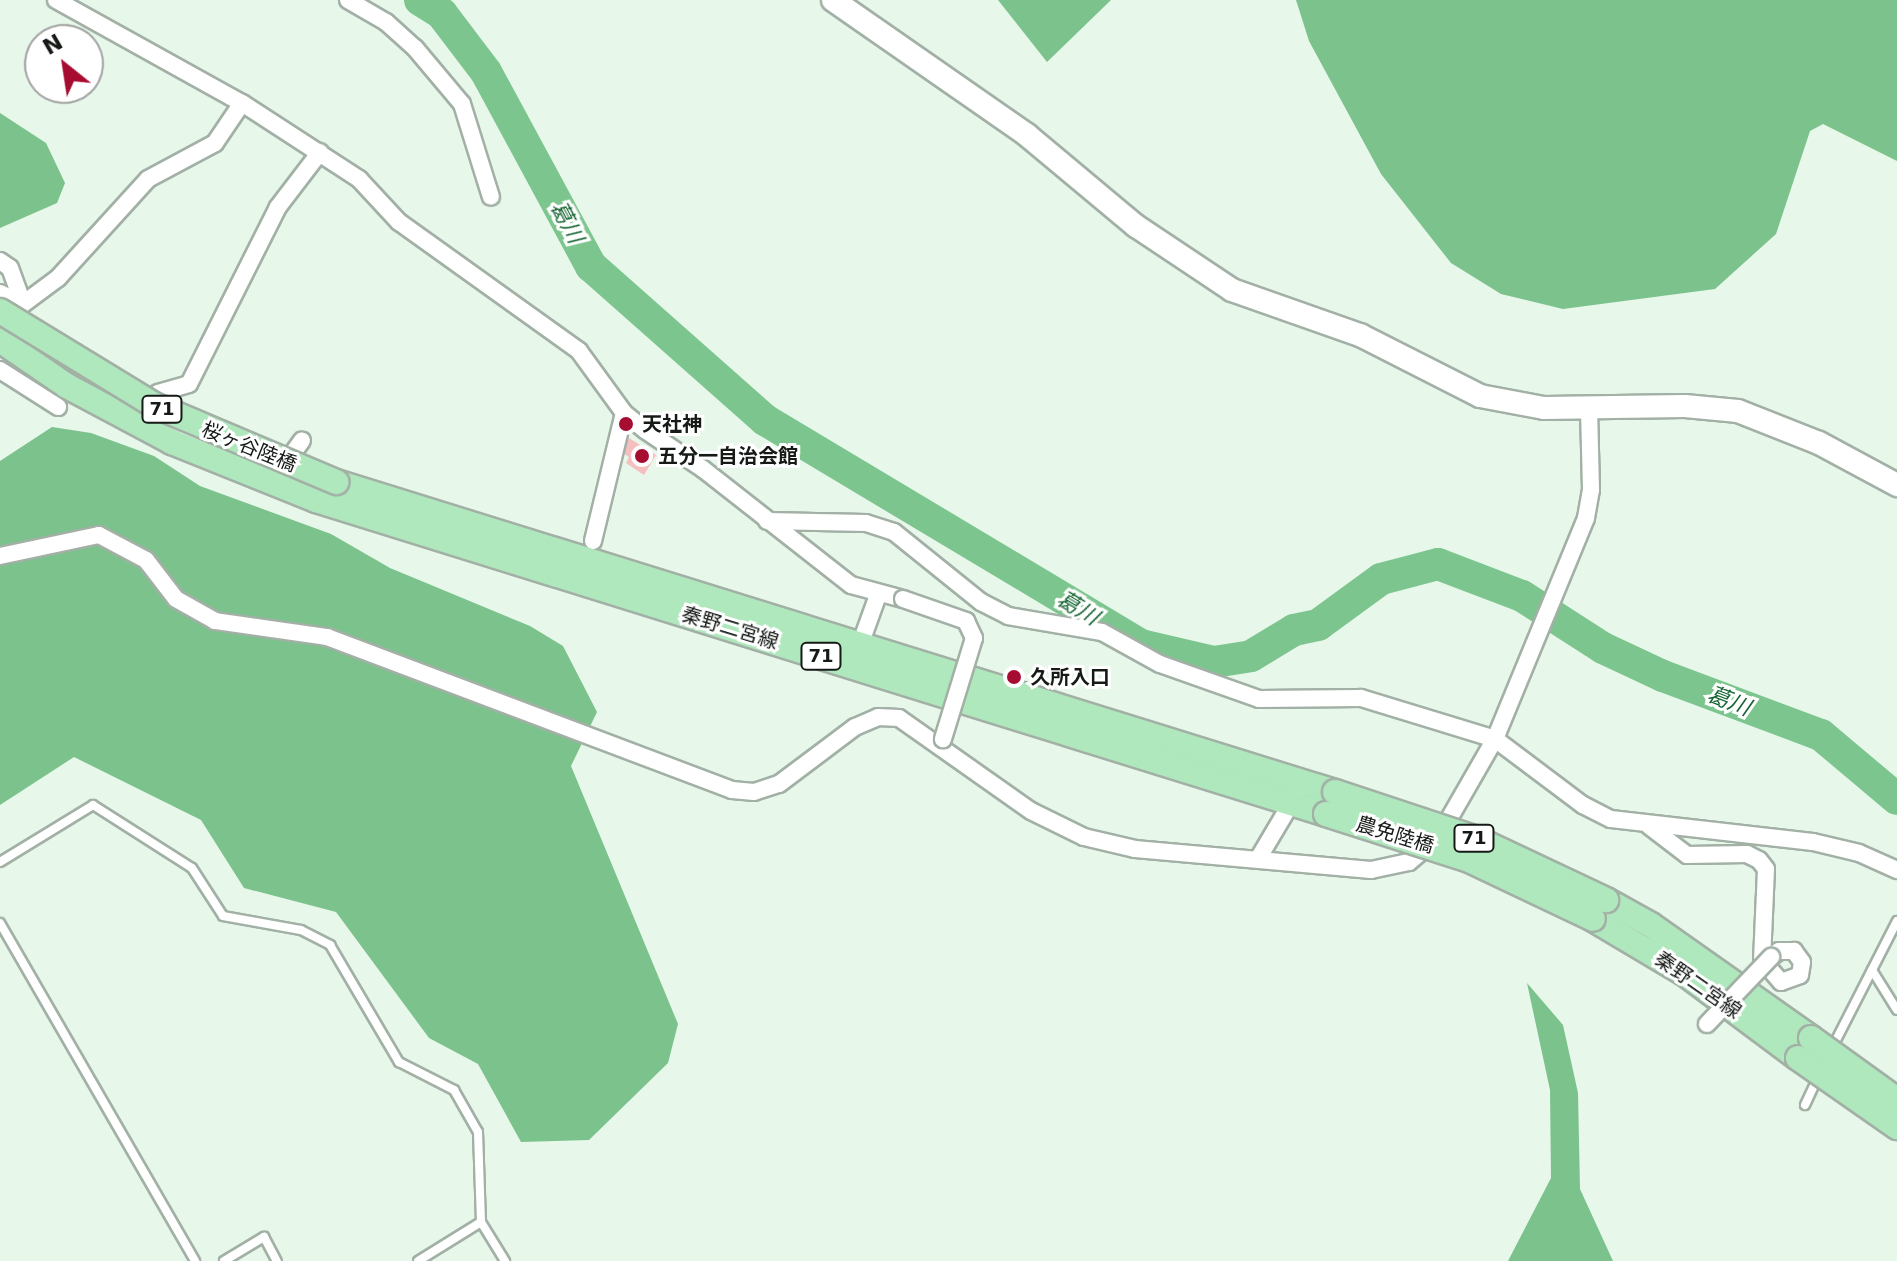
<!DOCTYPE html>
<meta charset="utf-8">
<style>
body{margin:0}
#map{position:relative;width:1897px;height:1261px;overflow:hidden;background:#e7f7ea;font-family:"DejaVu Sans","Noto Sans JP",sans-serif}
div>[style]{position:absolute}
.forest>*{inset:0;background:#7bc28c}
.river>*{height:32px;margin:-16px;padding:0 16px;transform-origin:16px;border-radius:16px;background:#7dc58e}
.building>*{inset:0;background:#f6bfbf}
.roads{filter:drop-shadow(2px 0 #a2b0a5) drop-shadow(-2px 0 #a2b0a5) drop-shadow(0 2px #a2b0a5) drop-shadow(0 -2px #a2b0a5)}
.lane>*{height:8px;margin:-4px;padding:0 4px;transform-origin:4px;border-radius:4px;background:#fff}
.street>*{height:16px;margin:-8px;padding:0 8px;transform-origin:8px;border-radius:8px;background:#fff}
.secondary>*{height:22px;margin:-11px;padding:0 11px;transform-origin:11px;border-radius:11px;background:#fff}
.primary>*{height:24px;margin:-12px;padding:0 12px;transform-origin:12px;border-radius:12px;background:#b0e8be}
.bridges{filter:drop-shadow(2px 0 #a2b0a5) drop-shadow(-2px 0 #a2b0a5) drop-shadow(0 2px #a2b0a5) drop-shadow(0 -2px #a2b0a5)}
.street-bridge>*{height:16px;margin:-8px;padding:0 8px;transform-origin:8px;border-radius:8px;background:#fff}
.primary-bridge>*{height:24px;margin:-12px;padding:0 12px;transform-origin:12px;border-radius:12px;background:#b0e8be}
.dots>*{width:22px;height:22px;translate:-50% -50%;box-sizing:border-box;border:4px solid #fff;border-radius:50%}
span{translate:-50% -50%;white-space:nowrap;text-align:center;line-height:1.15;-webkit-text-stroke:6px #fff;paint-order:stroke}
.shield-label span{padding:2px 6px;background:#fff;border:2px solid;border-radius:6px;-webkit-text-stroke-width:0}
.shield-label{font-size:18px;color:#151a16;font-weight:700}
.poi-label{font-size:20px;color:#151a16;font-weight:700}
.left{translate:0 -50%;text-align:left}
.street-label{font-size:20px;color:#151a16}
.water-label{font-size:22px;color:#166533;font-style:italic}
.north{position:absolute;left:24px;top:24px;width:80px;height:80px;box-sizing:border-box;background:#fff;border:2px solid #a1a3a2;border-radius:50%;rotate:330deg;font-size:22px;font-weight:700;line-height:32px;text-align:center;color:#151a16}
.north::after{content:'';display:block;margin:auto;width:28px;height:36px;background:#a70d31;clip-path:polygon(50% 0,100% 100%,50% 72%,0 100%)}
</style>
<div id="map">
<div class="forest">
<i style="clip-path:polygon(998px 0,1111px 0,1047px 62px)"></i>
<i style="clip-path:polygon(1296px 0,1897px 0,1897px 161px,1823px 124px,1810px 131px,1776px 234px,1715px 289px,1563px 309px,1501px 294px,1451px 263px,1381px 174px,1309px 41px)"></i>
<i style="clip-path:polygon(0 113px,46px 143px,65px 183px,57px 203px,0 228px)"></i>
<i style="clip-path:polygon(52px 427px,91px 433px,154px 456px,200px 486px,331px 534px,390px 568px,530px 626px,563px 646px,597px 712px,571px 766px,678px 1024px,668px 1063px,589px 1140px,521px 1142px,478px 1064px,429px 1038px,336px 912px,244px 888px,201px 820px,74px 757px,0 805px,0 461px)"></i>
<i style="clip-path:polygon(1527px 983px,1563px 1025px,1578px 1093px,1580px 1189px,1613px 1261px,1508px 1261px,1551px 1178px,1550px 1090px)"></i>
</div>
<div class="river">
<i style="left:420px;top:0;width:26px;rotate:32deg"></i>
<i style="left:442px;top:14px;width:73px;rotate:52.8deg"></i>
<i style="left:486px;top:72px;width:221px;rotate:61.6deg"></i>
<i style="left:591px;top:266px;width:232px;rotate:41.5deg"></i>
<i style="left:765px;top:420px;width:438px;rotate:30.9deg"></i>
<i style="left:1141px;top:645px;width:75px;rotate:13.1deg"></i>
<i style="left:1214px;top:662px;width:37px;rotate:-9deg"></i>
<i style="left:1251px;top:656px;width:50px;rotate:-31.2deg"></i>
<i style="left:1294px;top:630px;width:25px;rotate:-12deg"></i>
<i style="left:1318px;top:625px;width:78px;rotate:-36.1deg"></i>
<i style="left:1381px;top:579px;width:59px;rotate:-14.7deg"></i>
<i style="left:1438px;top:564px;width:90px;rotate:20.9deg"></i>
<i style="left:1522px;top:596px;width:96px;rotate:32.7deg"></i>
<i style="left:1603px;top:648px;width:66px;rotate:25deg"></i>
<i style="left:1663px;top:676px;width:169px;rotate:20.5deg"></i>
<i style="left:1821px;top:735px;width:99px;rotate:40.1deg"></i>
</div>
<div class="building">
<i style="clip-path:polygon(629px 438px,656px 455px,644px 475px,626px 463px,629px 457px,621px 452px)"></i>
</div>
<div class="roads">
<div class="lane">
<i style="left:0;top:862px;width:109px;rotate:-31.5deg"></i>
<i style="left:93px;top:805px;width:117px;rotate:32.5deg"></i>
<i style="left:192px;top:868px;width:57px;rotate:57.1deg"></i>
<i style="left:223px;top:916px;width:79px;rotate:10.2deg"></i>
<i style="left:301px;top:930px;width:33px;rotate:27deg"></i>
<i style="left:330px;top:945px;width:136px;rotate:59.5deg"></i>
<i style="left:399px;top:1062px;width:62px;rotate:27deg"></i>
<i style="left:454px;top:1090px;width:48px;rotate:60.3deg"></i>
<i style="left:478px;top:1132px;width:90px;rotate:88.1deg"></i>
<i style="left:481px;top:1222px;width:74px;rotate:148.2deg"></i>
<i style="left:0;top:923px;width:390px;rotate:60deg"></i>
<i style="left:1872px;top:970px;width:47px;rotate:58deg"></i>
<i style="left:1831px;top:1050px;width:145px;rotate:-62.9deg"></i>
<i style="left:1805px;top:1105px;width:31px;rotate:-65deg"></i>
<i style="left:481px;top:1222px;width:46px;rotate:58.4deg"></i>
<i style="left:224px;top:1261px;width:47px;rotate:-31deg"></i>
<i style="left:264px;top:1237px;width:27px;rotate:62deg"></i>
</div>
<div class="street">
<i style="left:56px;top:0;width:213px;rotate:29deg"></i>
<i style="left:242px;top:103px;width:140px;rotate:33deg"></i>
<i style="left:359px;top:179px;width:59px;rotate:47.1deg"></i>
<i style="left:399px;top:222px;width:221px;rotate:35.6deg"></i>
<i style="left:579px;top:351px;width:77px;rotate:54deg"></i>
<i style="left:624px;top:413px;width:27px;rotate:39deg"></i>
<i style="left:645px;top:430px;width:70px;rotate:33.9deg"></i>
<i style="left:703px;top:469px;width:188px;rotate:38.1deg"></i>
<i style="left:851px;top:585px;width:54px;rotate:15.1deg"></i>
<i style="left:348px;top:0;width:44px;rotate:30.1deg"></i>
<i style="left:386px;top:22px;width:39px;rotate:42deg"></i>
<i style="left:415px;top:48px;width:73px;rotate:50deg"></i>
<i style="left:462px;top:104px;width:97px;rotate:72.7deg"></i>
<i style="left:0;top:261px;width:12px;rotate:35deg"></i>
<i style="left:10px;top:268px;width:38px;rotate:70deg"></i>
<i style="left:0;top:293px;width:25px;rotate:26deg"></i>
<i style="left:23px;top:304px;width:44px;rotate:-36.6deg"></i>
<i style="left:58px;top:278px;width:134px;rotate:-47.7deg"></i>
<i style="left:148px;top:179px;width:76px;rotate:-28.2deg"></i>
<i style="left:215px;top:143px;width:48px;rotate:-56deg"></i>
<i style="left:0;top:370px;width:69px;rotate:32.5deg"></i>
<i style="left:245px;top:459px;width:81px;rotate:-156.6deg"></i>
<i style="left:171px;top:427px;width:33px;rotate:-121deg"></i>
<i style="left:154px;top:399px;width:7px;rotate:-56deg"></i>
<i style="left:158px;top:393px;width:32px;rotate:-16deg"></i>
<i style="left:189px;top:384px;width:198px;rotate:-63.3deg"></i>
<i style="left:278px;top:207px;width:69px;rotate:-52.6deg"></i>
<i style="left:282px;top:468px;width:34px;rotate:-54deg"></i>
<i style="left:767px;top:521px;width:99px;rotate:1.2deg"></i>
<i style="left:866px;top:523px;width:29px;rotate:18deg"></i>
<i style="left:894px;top:532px;width:112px;rotate:38.8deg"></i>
<i style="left:981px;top:602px;width:30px;rotate:27deg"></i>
<i style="left:1008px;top:616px;width:95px;rotate:9.7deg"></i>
<i style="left:1102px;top:632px;width:66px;rotate:28.9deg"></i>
<i style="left:1160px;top:664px;width:105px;rotate:19.5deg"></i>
<i style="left:1259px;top:699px;width:102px;rotate:-0.6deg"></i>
<i style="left:1361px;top:698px;width:140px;rotate:17deg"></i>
<i style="left:1495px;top:739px;width:110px;rotate:36.9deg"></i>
<i style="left:1583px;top:805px;width:31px;rotate:27deg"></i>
<i style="left:1611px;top:819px;width:203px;rotate:6.5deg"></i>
<i style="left:1813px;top:842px;width:47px;rotate:13.4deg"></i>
<i style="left:1859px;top:853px;width:42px;rotate:24.1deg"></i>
<i style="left:593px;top:541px;width:132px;rotate:-76.4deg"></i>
<i style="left:0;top:556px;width:101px;rotate:-12deg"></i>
<i style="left:99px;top:535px;width:53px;rotate:28deg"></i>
<i style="left:146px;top:560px;width:49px;rotate:52.4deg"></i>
<i style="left:176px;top:599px;width:45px;rotate:29.4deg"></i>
<i style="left:215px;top:621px;width:113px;rotate:8.1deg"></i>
<i style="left:327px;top:637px;width:433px;rotate:20.7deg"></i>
<i style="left:732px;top:790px;width:22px;rotate:5deg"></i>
<i style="left:754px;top:792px;width:26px;rotate:-18deg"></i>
<i style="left:779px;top:784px;width:95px;rotate:-36.9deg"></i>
<i style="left:855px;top:727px;width:25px;rotate:-23deg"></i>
<i style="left:878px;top:717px;width:21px;rotate:3deg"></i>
<i style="left:899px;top:718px;width:161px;rotate:35.2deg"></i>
<i style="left:1031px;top:811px;width:59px;rotate:26.1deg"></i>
<i style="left:1084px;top:837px;width:52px;rotate:13.2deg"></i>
<i style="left:1135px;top:849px;width:237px;rotate:5.1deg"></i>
<i style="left:1371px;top:870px;width:39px;rotate:-12deg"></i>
<i style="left:1409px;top:862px;width:38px;rotate:-40deg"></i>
<i style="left:1438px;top:838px;width:114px;rotate:-60.1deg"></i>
<i style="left:1495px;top:739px;width:239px;rotate:-67.6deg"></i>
<i style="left:1586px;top:518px;width:28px;rotate:-80deg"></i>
<i style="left:1591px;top:490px;width:80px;rotate:-91.4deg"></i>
<i style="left:860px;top:645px;width:53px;rotate:-70.2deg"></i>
<i style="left:1649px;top:826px;width:48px;rotate:37.3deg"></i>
<i style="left:1687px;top:855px;width:60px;rotate:-1deg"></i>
<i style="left:1747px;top:854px;width:13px;rotate:27deg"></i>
<i style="left:1759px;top:860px;width:11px;rotate:52deg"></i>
<i style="left:1766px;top:869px;width:91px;rotate:92.5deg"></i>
<i style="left:1762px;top:960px;width:29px;rotate:49deg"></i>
<i style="left:1781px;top:982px;width:20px;rotate:-20deg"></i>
<i style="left:1800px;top:975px;width:13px;rotate:-81deg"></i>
<i style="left:1802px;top:962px;width:14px;rotate:-126deg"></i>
<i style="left:1794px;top:951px;width:15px;rotate:180deg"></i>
<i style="left:1779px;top:951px;width:10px;rotate:143deg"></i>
<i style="left:1258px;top:859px;width:74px;rotate:-59.3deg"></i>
</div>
<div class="secondary">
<i style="left:833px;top:0;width:236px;rotate:34.8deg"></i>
<i style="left:1027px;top:135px;width:142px;rotate:39.9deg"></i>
<i style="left:1136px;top:226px;width:115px;rotate:33.7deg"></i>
<i style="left:1232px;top:290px;width:136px;rotate:19.4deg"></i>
<i style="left:1360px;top:335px;width:135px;rotate:26.9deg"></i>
<i style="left:1480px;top:396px;width:65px;rotate:10.6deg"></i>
<i style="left:1544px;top:408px;width:141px;rotate:-0.8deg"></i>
<i style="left:1685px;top:406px;width:53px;rotate:5.4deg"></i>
<i style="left:1738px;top:411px;width:87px;rotate:21.6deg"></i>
<i style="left:1819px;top:443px;width:89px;rotate:28.3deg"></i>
</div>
<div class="primary">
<i style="left:0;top:340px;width:81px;rotate:34.5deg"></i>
<i style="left:67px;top:386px;width:119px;rotate:28.1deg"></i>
<i style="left:172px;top:442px;width:155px;rotate:21.9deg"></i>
<i style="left:316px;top:500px;width:1058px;rotate:17.27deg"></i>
<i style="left:336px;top:482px;width:1046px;rotate:17.24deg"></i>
<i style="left:1606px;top:900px;width:51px;rotate:29.1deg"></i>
<i style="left:1651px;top:925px;width:196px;rotate:35.2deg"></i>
<i style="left:1593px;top:919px;width:106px;rotate:30.7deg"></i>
<i style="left:1684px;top:973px;width:142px;rotate:36.7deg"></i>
</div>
</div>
<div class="bridges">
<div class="street-bridge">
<i style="left:903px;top:599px;width:67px;rotate:19.2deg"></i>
<i style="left:966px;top:621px;width:19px;rotate:65deg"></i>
<i style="left:974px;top:638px;width:106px;rotate:107.1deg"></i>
<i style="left:1707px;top:1024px;width:93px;rotate:-46.3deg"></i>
</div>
<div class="primary-bridge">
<i style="left:0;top:311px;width:180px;rotate:31.4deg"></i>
<i style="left:154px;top:405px;width:198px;rotate:22.9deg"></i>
<i style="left:1335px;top:792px;width:150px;rotate:18.3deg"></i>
<i style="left:1477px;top:839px;width:143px;rotate:25.3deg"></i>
<i style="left:1326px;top:814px;width:150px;rotate:17.8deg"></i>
<i style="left:1469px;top:860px;width:137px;rotate:25.4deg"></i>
<i style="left:1811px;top:1038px;width:106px;rotate:35.8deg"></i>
<i style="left:1798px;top:1058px;width:121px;rotate:34.9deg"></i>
</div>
</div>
<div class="dots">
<i style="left:626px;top:424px;background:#a70d31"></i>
<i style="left:642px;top:456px;background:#a70d31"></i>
<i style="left:1014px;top:677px;background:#a70d31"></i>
</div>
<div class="shield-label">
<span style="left:162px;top:409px">71</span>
<span style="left:821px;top:656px">71</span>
<span style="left:1474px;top:838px">71</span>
</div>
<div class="poi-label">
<span class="left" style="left:642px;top:424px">天社神</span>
<span class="left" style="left:658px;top:456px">五分一自治会館</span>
<span class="left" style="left:1030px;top:677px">久所入口</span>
</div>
<div class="street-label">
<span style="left:249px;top:447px;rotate:22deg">桜ヶ谷陸橋</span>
<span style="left:730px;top:628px;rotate:17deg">秦野二宮線</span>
<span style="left:1395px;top:835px;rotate:17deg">農免陸橋</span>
<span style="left:1698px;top:985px;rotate:35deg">秦野二宮線</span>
</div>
<div class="water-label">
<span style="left:567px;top:222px;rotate:62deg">葛川</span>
<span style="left:1078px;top:608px;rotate:31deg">葛川</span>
<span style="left:1729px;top:701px;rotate:21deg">葛川</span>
</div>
<div class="north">N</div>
</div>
